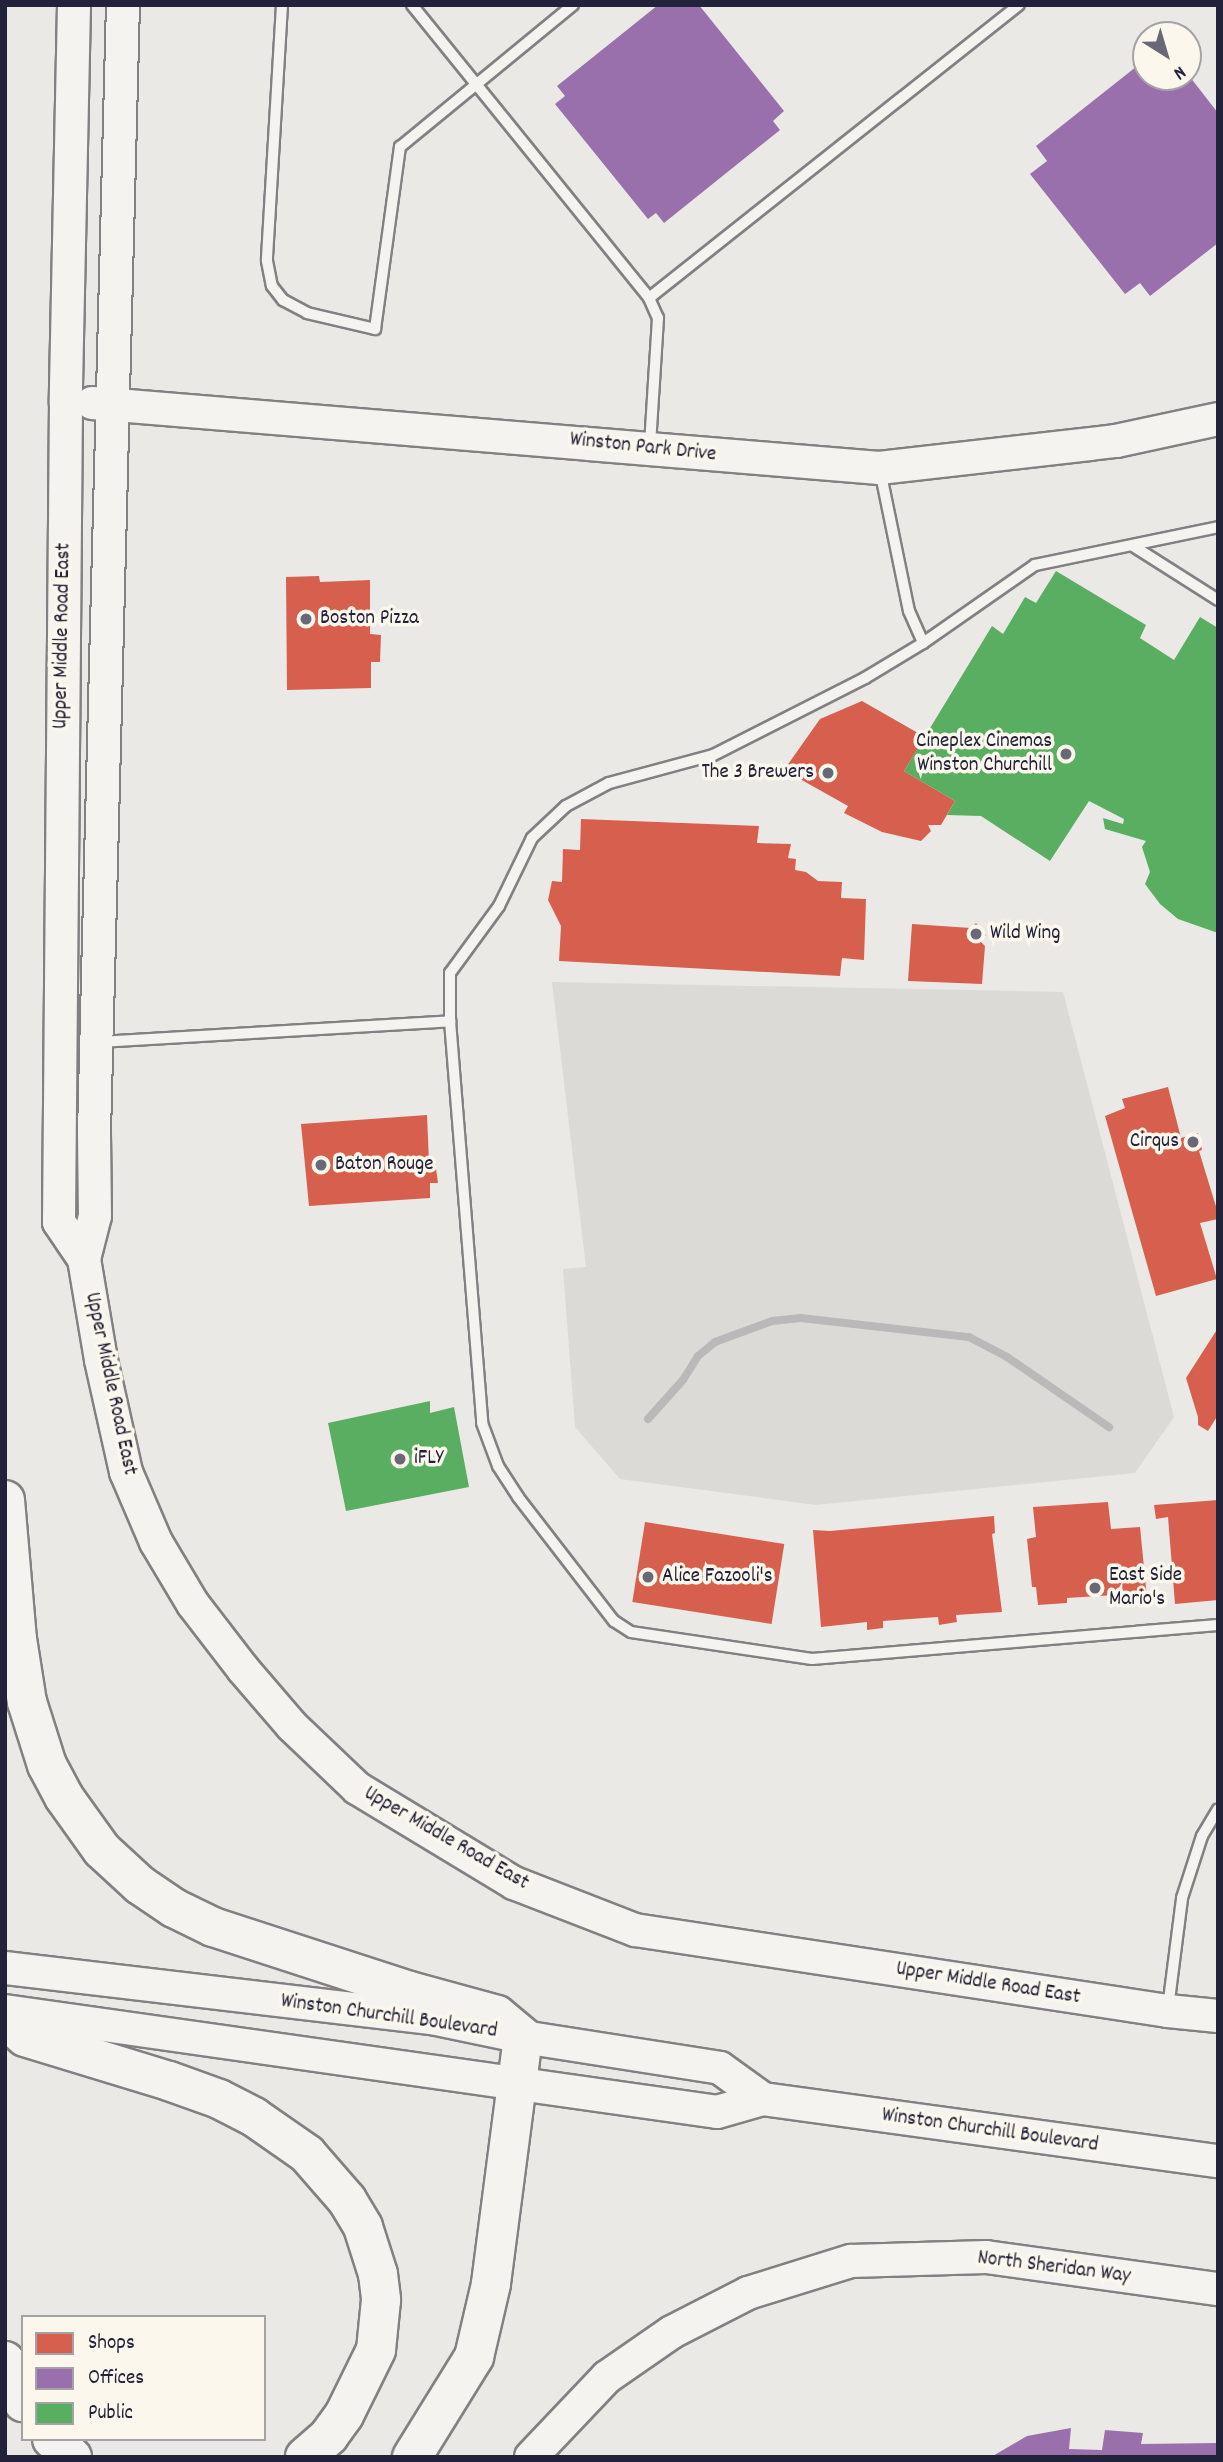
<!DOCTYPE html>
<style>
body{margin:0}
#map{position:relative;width:1223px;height:2462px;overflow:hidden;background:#ebe9e5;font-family:Dekko,sans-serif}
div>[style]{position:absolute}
.green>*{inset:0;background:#dcdad6}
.shops>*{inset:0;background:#d6604d;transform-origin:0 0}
.offices>*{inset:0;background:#9970ab}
.public>*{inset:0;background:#5aae61}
.stream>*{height:8px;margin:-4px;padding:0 4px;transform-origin:4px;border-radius:4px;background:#bbb8ba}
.roads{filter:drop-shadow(2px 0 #818083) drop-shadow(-2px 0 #818083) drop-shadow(0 2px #818083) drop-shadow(0 -2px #818083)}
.lane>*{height:10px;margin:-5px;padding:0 5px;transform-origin:5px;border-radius:5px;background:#f4f3ef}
.secondary>*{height:32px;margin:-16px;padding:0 16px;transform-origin:16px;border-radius:16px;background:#f4f3ef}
.highway>*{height:38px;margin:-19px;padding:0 19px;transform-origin:19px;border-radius:19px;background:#f4f3ef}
.dots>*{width:19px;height:19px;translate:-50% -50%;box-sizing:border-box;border:4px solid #fbf7ec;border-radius:50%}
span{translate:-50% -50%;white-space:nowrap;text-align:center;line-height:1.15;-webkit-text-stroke:7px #fbf7ec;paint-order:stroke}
.street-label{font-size:21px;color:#22223b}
.poi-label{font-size:21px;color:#22223b}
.left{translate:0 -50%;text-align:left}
.right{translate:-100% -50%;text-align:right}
.frame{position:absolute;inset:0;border:7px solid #22223b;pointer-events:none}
.legend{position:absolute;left:21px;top:2315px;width:245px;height:126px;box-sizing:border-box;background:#fbf7ec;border:2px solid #a4a2a5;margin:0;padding:9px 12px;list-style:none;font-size:21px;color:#22223b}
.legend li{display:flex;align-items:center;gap:14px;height:35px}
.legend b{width:35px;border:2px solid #a4a2a5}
.north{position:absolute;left:1132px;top:21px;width:70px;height:70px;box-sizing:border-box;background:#fbf7ec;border:2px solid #a4a2a5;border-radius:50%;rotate:143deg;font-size:19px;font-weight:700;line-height:28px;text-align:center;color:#22223b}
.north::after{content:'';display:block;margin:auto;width:24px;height:32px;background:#686876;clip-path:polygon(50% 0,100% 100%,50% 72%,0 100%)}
</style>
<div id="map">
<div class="green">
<i style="clip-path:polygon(552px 982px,1063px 992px,1174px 1417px,1135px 1473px,816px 1505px,620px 1479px,575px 1427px,563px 1269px,586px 1267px)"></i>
</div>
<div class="shops">
<i style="clip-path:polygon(319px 576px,320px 582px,370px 580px,370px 634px,381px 635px,380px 662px,371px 662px,371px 688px,287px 690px,286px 577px)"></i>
<i style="clip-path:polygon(862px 701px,925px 737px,904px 771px,955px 801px,941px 825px,928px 825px,931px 831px,921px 841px,882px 832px,844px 813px,848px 806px,784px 770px,820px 719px)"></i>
<i style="clip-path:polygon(581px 819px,759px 826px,757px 843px,791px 844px,788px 858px,796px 859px,795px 870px,806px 872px,818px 881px,842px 882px,841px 898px,866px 899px,864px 960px,842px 958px,840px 976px,559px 961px,561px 926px,548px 900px,552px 881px,562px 882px,563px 849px,580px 850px)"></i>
<i style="clip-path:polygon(976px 923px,986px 935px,980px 941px,985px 946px,982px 984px,908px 981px,912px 924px,971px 928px)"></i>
<i style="clip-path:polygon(1168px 1087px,1181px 1138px,1198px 1133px,1202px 1150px,1199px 1151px,1218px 1213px,1218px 1219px,1200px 1223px,1217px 1279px,1156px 1296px,1105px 1116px,1125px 1108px,1122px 1099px)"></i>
<i style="clip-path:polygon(427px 1115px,429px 1162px,435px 1161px,438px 1183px,430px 1183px,430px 1198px,309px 1206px,301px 1124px)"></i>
<i style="clip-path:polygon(1218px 1328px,1218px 1415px,1208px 1431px,1198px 1425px,1198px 1417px,1186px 1378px)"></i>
<i style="clip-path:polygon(1218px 1500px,1218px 1600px,1175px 1604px,1168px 1517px,1156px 1519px,1154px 1505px)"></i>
<i style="clip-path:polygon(1108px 1502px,1111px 1529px,1140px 1527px,1147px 1598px,1114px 1600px,1114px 1595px,1067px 1598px,1067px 1603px,1038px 1605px,1036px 1587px,1032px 1587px,1027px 1539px,1036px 1537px,1033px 1507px)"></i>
<i style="clip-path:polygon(994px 1516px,995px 1533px,992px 1534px,1002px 1612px,956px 1615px,957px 1622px,939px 1625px,938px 1617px,883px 1621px,883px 1628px,867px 1630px,867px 1622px,821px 1627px,813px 1530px,830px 1531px)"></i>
<i style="left:645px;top:1522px;width:141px;height:81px;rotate:9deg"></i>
</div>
<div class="offices">
<i style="clip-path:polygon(658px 5px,699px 5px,784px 111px,773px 121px,780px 130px,664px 223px,656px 213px,648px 219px,555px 104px,565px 96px,557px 86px)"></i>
<i style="clip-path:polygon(1146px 59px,1146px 77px,1190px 77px,1218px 113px,1218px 243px,1150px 296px,1140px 283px,1125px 294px,1030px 174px,1047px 161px,1036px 146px)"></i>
<i style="clip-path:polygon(1071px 2428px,1069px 2449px,1102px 2450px,1105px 2430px,1143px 2433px,1141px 2444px,1218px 2443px,1218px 2457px,991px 2457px,1027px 2436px)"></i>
</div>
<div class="public">
<i style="clip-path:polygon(1056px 571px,1146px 625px,1140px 638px,1174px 660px,1200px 617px,1218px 628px,1218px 933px,1178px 919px,1160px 904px,1145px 884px,1150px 872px,1142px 847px,1146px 841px,1105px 829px,1103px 818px,1123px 824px,1124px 819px,1089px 801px,1050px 861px,981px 816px,947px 815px,955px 801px,904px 771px,992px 626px,1003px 634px,1025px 597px,1036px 603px)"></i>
<i style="clip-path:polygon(430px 1401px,430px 1413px,454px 1407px,469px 1487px,346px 1511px,328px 1423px)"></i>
</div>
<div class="stream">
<i style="left:648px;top:1419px;width:52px;rotate:-48.1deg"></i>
<i style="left:683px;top:1380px;width:28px;rotate:-58deg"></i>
<i style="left:698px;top:1356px;width:22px;rotate:-39deg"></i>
<i style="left:715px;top:1342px;width:61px;rotate:-20.2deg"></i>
<i style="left:772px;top:1321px;width:29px;rotate:-6deg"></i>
<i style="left:801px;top:1318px;width:169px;rotate:6.5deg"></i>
<i style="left:969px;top:1337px;width:43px;rotate:27.8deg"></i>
<i style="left:1007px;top:1357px;width:124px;rotate:34.5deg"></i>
</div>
<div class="roads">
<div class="lane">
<i style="left:282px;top:5px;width:256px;rotate:93.4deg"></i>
<i style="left:267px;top:261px;width:25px;rotate:79deg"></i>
<i style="left:272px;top:286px;width:18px;rotate:52deg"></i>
<i style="left:283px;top:300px;width:27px;rotate:28deg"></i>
<i style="left:307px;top:313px;width:70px;rotate:13.2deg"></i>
<i style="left:375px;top:329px;width:184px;rotate:-82.2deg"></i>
<i style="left:400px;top:147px;width:224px;rotate:-39.4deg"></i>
<i style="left:412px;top:5px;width:377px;rotate:51deg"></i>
<i style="left:649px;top:298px;width:22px;rotate:66deg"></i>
<i style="left:658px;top:318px;width:127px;rotate:93.6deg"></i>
<i style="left:649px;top:298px;width:472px;rotate:-38.4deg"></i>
<i style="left:880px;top:470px;width:144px;rotate:78.4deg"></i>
<i style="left:909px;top:611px;width:35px;rotate:66deg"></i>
<i style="left:923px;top:643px;width:68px;rotate:148.9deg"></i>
<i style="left:865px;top:678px;width:170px;rotate:153.1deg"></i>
<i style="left:713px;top:755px;width:108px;rotate:164.9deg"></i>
<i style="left:609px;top:783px;width:49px;rotate:151.9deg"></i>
<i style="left:566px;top:806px;width:47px;rotate:136.7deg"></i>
<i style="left:532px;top:838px;width:76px;rotate:115.9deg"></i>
<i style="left:499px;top:906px;width:83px;rotate:126.2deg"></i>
<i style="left:450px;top:973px;width:48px;rotate:90deg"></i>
<i style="left:450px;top:1021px;width:403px;rotate:85.4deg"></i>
<i style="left:482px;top:1423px;width:46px;rotate:69.6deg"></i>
<i style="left:498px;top:1466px;width:37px;rotate:57deg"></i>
<i style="left:518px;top:1497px;width:157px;rotate:52.3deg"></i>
<i style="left:614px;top:1621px;width:20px;rotate:33deg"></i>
<i style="left:631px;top:1632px;width:183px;rotate:8.5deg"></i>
<i style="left:812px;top:1659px;width:407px;rotate:-4.8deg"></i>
<i style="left:1133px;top:546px;width:101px;rotate:32.4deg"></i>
<i style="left:923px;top:643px;width:136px;rotate:-34.9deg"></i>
<i style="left:1035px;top:565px;width:187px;rotate:-11.7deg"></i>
<i style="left:100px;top:1042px;width:351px;rotate:-3.4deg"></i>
<i style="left:1168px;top:2008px;width:111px;rotate:-82.7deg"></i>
<i style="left:1182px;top:1898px;width:65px;rotate:-72.1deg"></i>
<i style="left:1202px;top:1836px;width:31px;rotate:-59deg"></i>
</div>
<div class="secondary">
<i style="left:74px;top:5px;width:398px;rotate:91.2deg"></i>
<i style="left:66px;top:403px;width:819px;rotate:90.49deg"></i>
<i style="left:59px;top:1222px;width:45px;rotate:56deg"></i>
<i style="left:84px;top:1259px;width:102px;rotate:80.4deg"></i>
<i style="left:101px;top:1360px;width:115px;rotate:77.4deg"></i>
<i style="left:126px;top:1472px;width:76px;rotate:66.8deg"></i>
<i style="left:156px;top:1542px;width:72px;rotate:59.2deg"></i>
<i style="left:193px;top:1604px;width:82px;rotate:52.4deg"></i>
<i style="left:243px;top:1669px;width:75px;rotate:49.3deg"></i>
<i style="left:292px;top:1726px;width:90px;rotate:43.6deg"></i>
<i style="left:357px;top:1788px;width:184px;rotate:31.2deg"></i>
<i style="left:514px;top:1883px;width:130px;rotate:21.2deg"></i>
<i style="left:635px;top:1930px;width:539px;rotate:8.64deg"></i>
<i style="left:1168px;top:2011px;width:50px;rotate:5.7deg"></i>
<i style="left:92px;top:403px;width:790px;rotate:4.72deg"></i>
<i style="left:879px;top:468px;width:239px;rotate:-6.5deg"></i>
<i style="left:1116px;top:441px;width:104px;rotate:-12.2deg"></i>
<i style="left:84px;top:1259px;width:44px;rotate:-75.7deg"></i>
<i style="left:95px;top:1216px;width:83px;rotate:-90.7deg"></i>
<i style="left:94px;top:1133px;width:1128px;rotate:-88.53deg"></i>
<i style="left:5px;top:1968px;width:430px;rotate:6.7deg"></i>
<i style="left:432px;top:2018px;width:93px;rotate:11.8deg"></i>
<i style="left:523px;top:2037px;width:199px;rotate:8.9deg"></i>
<i style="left:720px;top:2068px;width:53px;rotate:35.8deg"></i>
<i style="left:5px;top:2011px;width:719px;rotate:8.07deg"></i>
<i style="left:717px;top:2112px;width:48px;rotate:-15.8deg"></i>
<i style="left:763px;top:2099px;width:459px;rotate:7.8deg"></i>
<i style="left:531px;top:2457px;width:110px;rotate:-46.5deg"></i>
<i style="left:607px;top:2377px;width:79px;rotate:-34.7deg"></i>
<i style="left:672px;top:2332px;width:85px;rotate:-27.2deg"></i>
<i style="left:748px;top:2293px;width:108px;rotate:-17.3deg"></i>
<i style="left:851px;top:2261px;width:135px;rotate:-1.7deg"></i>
<i style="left:986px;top:2257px;width:234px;rotate:7.9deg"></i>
</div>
<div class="highway">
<i style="left:5px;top:1500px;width:140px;rotate:85.1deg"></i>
<i style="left:17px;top:1639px;width:64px;rotate:81deg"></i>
<i style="left:27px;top:1702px;width:66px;rotate:72.4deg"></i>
<i style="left:47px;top:1765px;width:36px;rotate:62deg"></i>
<i style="left:64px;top:1797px;width:65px;rotate:54.4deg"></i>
<i style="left:102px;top:1850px;width:52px;rotate:42.6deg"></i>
<i style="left:140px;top:1885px;width:41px;rotate:34.1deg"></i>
<i style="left:174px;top:1908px;width:43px;rotate:26deg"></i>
<i style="left:213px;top:1927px;width:207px;rotate:18deg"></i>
<i style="left:410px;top:1991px;width:90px;rotate:15.4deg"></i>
<i style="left:497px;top:2015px;width:34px;rotate:40deg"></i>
<i style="left:523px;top:2037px;width:249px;rotate:97.4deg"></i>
<i style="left:491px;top:2284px;width:75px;rotate:103.1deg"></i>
<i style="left:474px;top:2357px;width:118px;rotate:121.8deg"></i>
<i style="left:5px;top:2020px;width:26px;rotate:40deg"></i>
<i style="left:25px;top:2037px;width:151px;rotate:17deg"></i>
<i style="left:169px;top:2081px;width:53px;rotate:19.8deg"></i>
<i style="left:219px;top:2099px;width:39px;rotate:27deg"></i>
<i style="left:254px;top:2117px;width:65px;rotate:34.9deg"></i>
<i style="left:307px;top:2154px;width:61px;rotate:49deg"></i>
<i style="left:347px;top:2200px;width:31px;rotate:59deg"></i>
<i style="left:363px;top:2227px;width:49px;rotate:72.3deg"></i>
<i style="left:378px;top:2274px;width:26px;rotate:83deg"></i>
<i style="left:381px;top:2300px;width:50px;rotate:95.7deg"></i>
<i style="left:376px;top:2350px;width:72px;rotate:116.2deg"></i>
<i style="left:344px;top:2415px;width:26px;rotate:126deg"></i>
<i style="left:329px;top:2436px;width:32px;rotate:139deg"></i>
<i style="left:5px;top:2361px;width:45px;rotate:66.3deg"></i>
<i style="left:52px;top:2439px;width:27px;rotate:42deg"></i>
</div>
</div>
<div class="dots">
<i style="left:306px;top:619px;background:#686876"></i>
<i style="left:1066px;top:754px;background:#686876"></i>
<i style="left:828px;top:773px;background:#686876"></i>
<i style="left:976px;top:934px;background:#686876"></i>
<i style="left:1193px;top:1142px;background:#686876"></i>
<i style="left:321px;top:1165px;background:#686876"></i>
<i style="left:400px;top:1459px;background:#686876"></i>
<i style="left:648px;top:1577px;background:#686876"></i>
<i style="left:1095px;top:1588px;background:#686876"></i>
</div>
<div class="street-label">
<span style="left:643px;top:448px;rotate:6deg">Winston Park Drive</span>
<span style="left:63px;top:636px;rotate:-89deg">Upper Middle Road East</span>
<span style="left:110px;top:1384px;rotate:78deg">Upper Middle Road East</span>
<span style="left:446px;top:1839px;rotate:30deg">Upper Middle Road East</span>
<span style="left:988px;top:1984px;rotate:9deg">Upper Middle Road East</span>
<span style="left:389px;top:2017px;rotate:8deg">Winston Churchill Boulevard</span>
<span style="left:990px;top:2131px;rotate:8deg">Winston Churchill Boulevard</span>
<span style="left:1054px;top:2268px;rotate:7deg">North Sheridan Way</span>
</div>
<div class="poi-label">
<span class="left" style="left:320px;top:619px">Boston Pizza</span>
<span class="right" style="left:1052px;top:754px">Cineplex Cinemas<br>Winston Churchill</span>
<span class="right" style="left:814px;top:773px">The 3 Brewers</span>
<span class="left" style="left:990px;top:934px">Wild Wing</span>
<span class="right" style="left:1179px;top:1142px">Cirqus</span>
<span class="left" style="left:335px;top:1165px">Baton Rouge</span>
<span class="left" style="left:414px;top:1459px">iFLY</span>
<span class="left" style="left:1109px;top:1588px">East Side<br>Mario's</span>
<span class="left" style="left:662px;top:1577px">Alice Fazooli's</span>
</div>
<div class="frame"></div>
<ul class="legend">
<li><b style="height:19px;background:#d6604d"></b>Shops</li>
<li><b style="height:19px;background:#9970ab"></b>Offices</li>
<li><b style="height:19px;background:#5aae61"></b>Public</li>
</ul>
<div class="north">N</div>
</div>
